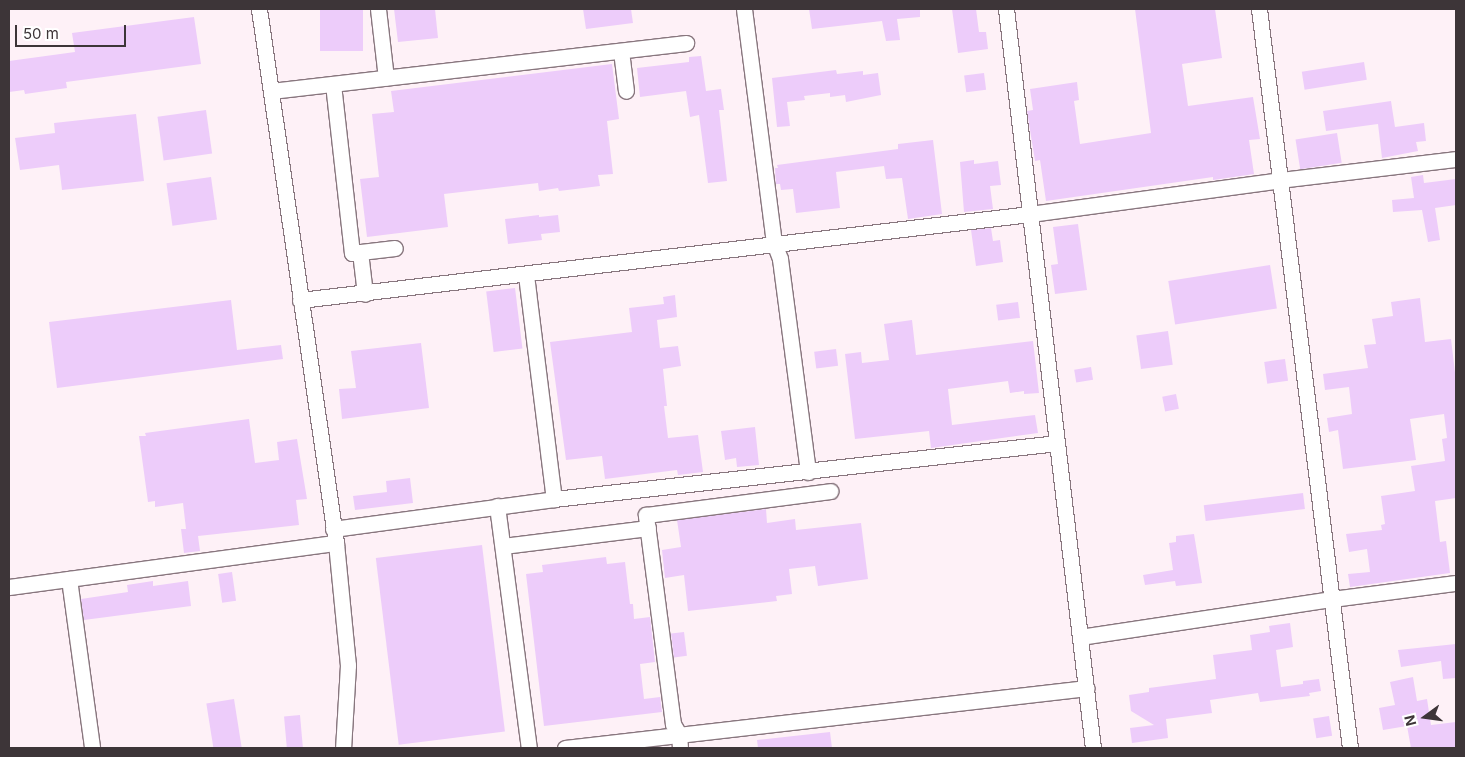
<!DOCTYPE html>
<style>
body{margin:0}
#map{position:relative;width:1465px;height:757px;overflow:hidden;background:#fef1f7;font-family:Inter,sans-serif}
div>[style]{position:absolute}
.building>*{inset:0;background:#edccfa;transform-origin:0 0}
.roads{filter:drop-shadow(1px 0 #88767e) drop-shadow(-1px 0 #88767e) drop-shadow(0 1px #88767e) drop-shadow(0 -1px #88767e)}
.minor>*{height:15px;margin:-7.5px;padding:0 7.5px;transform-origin:7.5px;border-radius:7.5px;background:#fff}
span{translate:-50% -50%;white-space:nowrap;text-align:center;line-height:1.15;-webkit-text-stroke:4px #fff;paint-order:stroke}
.frame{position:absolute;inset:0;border:10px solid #3d3538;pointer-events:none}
.north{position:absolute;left:1400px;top:692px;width:50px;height:50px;-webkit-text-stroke:4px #fff;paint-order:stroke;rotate:256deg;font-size:14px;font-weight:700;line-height:20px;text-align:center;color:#3d3538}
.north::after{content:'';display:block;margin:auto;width:18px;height:22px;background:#3d3538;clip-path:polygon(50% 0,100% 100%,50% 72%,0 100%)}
.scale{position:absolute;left:15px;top:25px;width:111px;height:22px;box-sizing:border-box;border:2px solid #3d3538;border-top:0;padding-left:6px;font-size:15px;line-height:18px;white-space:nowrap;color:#3d3538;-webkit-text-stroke:4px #fff;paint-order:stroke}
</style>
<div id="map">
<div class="building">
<i style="left:320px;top:9px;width:43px;height:42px"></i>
<i style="clip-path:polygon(394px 9px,435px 9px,438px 38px,398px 42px)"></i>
<i style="clip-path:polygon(583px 9px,631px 9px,633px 23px,586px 29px)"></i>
<i style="clip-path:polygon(809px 9px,920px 9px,920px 17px,897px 19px,900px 40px,886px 41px,882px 21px,812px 29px)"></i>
<i style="clip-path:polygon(952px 9px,976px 9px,979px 32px,986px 32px,988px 49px,958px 53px)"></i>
<i style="clip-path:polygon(1135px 9px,1215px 9px,1222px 58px,1182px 64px,1188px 106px,1253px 97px,1260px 139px,1249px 140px,1254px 174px,1213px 180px,1213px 177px,1046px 201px,1040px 160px,1035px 161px,1027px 111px,1033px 110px,1030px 89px,1077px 82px,1079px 100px,1074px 101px,1080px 144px,1151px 133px)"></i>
<i style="clip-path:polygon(194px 17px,201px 64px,66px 82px,67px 88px,25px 94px,24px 90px,9px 92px,9px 61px,75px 52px,72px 33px)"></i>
<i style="clip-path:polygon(701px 56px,706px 91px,721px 89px,724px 110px,719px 110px,727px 181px,708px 183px,699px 115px,690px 117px,686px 91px,640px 97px,637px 68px,689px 62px,689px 57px)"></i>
<i style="left:1364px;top:62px;width:18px;height:63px;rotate:81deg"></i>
<i style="clip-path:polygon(612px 64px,619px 119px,607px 121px,613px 174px,598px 175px,600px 186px,559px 191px,558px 188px,539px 191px,538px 183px,444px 194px,448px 227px,367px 237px,360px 179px,379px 177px,372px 114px,394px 112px,391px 91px)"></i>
<i style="clip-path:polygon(836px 70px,837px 74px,863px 71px,863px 75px,878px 73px,881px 95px,846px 102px,845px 95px,830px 97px,830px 93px,804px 96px,805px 100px,787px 102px,790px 126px,777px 127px,772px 78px)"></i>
<i style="left:984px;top:73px;width:17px;height:20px;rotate:83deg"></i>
<i style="clip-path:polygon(1391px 101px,1395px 127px,1424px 123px,1426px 141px,1416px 142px,1418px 151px,1382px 158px,1378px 124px,1326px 131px,1323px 111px)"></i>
<i style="left:206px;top:110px;width:44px;height:49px;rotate:82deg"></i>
<i style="clip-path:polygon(136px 114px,144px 181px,62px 190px,59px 165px,20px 170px,15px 138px,55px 133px,54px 123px)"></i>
<i style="left:1337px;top:133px;width:30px;height:42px;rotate:81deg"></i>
<i style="clip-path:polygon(933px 140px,942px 214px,908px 219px,902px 178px,886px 179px,884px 166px,836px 172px,840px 208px,796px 213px,793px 189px,781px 190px,780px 184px,776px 184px,775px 168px,778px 168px,777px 165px,898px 149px,898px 144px)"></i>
<i style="clip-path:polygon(974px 160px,974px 164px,998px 161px,1001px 185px,990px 186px,993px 209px,964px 212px,960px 162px)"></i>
<i style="clip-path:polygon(1423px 175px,1424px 183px,1456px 179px,1456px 205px,1435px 208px,1440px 240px,1428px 242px,1422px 210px,1393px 212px,1392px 200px,1414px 198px,1411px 177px)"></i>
<i style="left:211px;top:177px;width:43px;height:45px;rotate:82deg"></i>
<i style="clip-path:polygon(539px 215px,539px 217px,558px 215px,560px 232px,541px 234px,542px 240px,508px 244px,505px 219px)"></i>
<i style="clip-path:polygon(1078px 224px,1087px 290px,1055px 294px,1051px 265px,1058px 264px,1053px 227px)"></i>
<i style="clip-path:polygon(991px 228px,993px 241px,1000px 240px,1003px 262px,976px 266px,971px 230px)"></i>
<i style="left:1270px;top:265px;width:44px;height:103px;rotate:81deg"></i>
<i style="left:515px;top:288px;width:61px;height:29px;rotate:83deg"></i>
<i style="clip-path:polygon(675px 295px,677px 317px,657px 320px,660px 348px,678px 346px,681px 366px,663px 369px,667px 406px,664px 406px,668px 438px,698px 435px,703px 472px,678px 475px,677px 470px,605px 479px,602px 456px,566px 460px,550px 342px,632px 332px,629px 308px,664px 304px,663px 297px)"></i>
<i style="clip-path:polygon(1420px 298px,1425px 342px,1451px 339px,1456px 381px,1456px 498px,1435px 501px,1440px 542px,1446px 541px,1450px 573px,1350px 587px,1348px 574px,1370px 572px,1367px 549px,1349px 552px,1346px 534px,1382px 530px,1381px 525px,1385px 524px,1381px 496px,1415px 491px,1411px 466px,1445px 461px,1442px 439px,1447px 438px,1444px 414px,1410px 419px,1416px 460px,1343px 469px,1338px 430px,1329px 432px,1327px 418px,1352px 414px,1349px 387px,1325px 390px,1323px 374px,1368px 368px,1364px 345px,1376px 344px,1372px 319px,1393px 316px,1391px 302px)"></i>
<i style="clip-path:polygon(231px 300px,237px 350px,281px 345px,283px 359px,57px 388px,49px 322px)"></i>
<i style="left:1018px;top:302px;width:16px;height:22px;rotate:83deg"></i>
<i style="clip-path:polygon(912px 320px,916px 355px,1033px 341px,1039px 393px,1024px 394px,1024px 391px,1010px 393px,1008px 381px,948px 389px,952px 425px,1035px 415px,1038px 433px,931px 448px,929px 431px,855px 439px,845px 354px,861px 352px,862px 363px,889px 360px,884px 324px)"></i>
<i style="left:1168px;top:331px;width:34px;height:32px;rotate:82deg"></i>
<i style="clip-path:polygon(421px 343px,429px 408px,342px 419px,339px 389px,356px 388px,351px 351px)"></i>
<i style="left:836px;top:349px;width:17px;height:22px;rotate:83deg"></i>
<i style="left:1285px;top:359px;width:22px;height:21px;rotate:82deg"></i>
<i style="left:1091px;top:367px;width:13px;height:17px;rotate:81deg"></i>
<i style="left:1176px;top:394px;width:15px;height:14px;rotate:79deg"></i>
<i style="clip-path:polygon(249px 419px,255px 463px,279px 460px,277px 442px,297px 439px,307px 499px,296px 500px,299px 525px,198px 536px,200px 551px,184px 553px,181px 529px,186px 529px,183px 503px,155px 507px,155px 501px,148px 502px,139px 436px,146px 436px,145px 433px)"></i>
<i style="clip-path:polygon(755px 427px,759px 465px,737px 467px,736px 458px,725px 460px,721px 431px)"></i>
<i style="clip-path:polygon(410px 478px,413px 503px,355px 510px,353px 496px,387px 492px,386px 481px)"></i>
<i style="left:1303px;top:493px;width:16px;height:100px;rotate:83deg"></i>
<i style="clip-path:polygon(766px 509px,767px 523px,795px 519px,796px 530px,861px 523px,868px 579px,818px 586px,815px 566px,789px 569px,792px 594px,776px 596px,777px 601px,688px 611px,684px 575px,665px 578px,662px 550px,681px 547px,677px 520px)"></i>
<i style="clip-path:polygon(1194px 534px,1202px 583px,1176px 586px,1175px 581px,1145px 585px,1143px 575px,1173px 570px,1169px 543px,1176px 542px,1176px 536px)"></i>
<i style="left:482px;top:545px;width:188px;height:107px;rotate:83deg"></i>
<i style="clip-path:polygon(606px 557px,607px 564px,625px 562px,630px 604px,633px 604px,634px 619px,650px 617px,655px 662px,640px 664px,644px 699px,660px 697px,662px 712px,544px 726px,526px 574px,543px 572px,542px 565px)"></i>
<i style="left:232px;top:572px;width:29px;height:14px;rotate:82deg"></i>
<i style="clip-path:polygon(153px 581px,153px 586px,188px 581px,191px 606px,84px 620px,81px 599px,128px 592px,127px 585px)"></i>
<i style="clip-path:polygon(1290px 623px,1293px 647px,1276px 650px,1281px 687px,1303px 684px,1303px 681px,1319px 679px,1321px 691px,1309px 693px,1310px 696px,1260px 702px,1258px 693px,1210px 700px,1212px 713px,1166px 719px,1168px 738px,1132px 743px,1130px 728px,1154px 725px,1131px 711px,1129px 695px,1149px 692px,1149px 688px,1216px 679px,1213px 655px,1252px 650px,1250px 635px,1270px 632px,1269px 626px)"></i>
<i style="left:684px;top:632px;width:24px;height:13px;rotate:83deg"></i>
<i style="clip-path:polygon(1456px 644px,1456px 678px,1443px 679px,1441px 661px,1401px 667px,1398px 650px)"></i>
<i style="clip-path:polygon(1413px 677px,1417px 701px,1427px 699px,1431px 725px,1456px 722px,1456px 748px,1411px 748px,1407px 726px,1383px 730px,1379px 708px,1395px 705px,1390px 682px)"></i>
<i style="left:234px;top:699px;width:50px;height:28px;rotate:81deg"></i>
<i style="left:300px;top:715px;width:33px;height:16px;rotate:85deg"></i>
<i style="left:1329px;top:716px;width:20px;height:16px;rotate:81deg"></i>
<i style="clip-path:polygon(830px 732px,832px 748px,758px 748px,757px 740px)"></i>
</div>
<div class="roads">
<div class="minor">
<i style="left:259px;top:9px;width:540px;rotate:81.79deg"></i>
<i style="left:336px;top:543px;width:123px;rotate:84.4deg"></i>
<i style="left:348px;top:665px;width:83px;rotate:93.4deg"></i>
<i style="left:378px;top:9px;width:69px;rotate:83.4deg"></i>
<i style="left:744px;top:9px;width:236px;rotate:82.7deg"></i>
<i style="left:774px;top:243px;width:17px;rotate:69deg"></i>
<i style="left:780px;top:259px;width:215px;rotate:82.5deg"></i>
<i style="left:1006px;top:9px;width:744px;rotate:83.29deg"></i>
<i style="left:1259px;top:9px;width:745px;rotate:82.98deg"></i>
<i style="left:621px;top:51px;width:40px;rotate:82.9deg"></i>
<i style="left:333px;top:84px;width:170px;rotate:83.6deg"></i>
<i style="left:352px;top:253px;width:43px;rotate:-6.6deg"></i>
<i style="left:271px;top:91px;width:418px;rotate:-6.6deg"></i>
<i style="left:360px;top:252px;width:42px;rotate:83.2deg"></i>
<i style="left:526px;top:275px;width:226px;rotate:82.9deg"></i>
<i style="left:300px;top:300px;width:735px;rotate:-6.72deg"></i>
<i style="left:1030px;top:214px;width:252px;rotate:-7.7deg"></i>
<i style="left:1280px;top:180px;width:177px;rotate:-6.8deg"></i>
<i style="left:497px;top:506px;width:244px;rotate:82.5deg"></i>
<i style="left:333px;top:529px;width:223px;rotate:-7.7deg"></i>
<i style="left:554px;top:499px;width:506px;rotate:-6.35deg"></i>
<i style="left:503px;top:546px;width:146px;rotate:-7.1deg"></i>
<i style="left:69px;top:579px;width:171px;rotate:82.2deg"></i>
<i style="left:9px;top:587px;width:330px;rotate:-7.7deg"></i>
<i style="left:1080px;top:637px;width:255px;rotate:-8.6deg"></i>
<i style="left:1332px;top:599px;width:125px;rotate:-7.4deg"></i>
<i style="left:565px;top:748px;width:525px;rotate:-6.56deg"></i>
<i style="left:680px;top:748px;width:14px;rotate:-94deg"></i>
<i style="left:679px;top:734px;width:12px;rotate:-121deg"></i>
<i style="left:673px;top:724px;width:211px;rotate:-97.4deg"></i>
<i style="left:646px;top:515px;width:186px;rotate:-7.4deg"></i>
</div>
</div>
<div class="frame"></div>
<div class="north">N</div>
<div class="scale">50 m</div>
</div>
